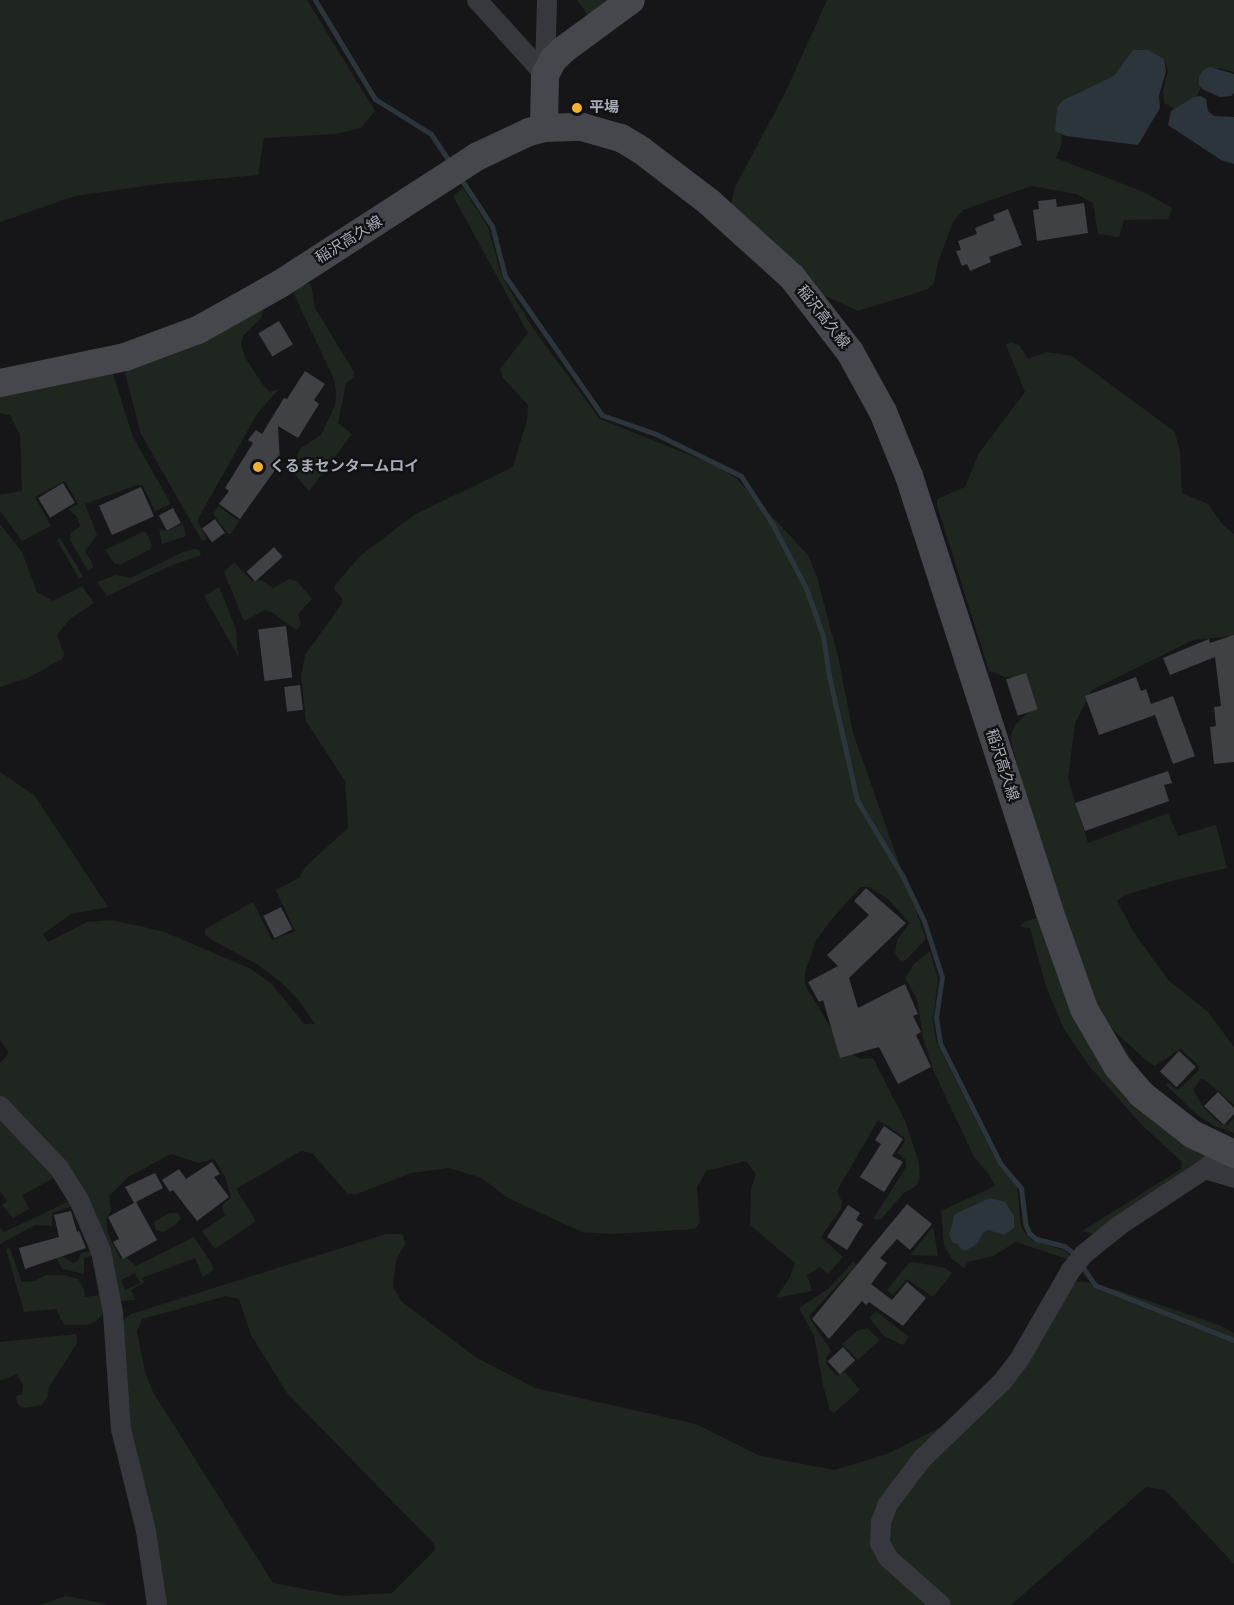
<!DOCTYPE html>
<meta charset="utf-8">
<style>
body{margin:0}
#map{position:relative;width:1234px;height:1605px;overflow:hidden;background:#161618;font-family:Rubik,"Noto Sans JP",sans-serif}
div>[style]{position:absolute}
.green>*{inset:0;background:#1e261f}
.water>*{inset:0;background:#2c353c}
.stream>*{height:5px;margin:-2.5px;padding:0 2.5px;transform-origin:2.5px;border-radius:2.5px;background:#2c353c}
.building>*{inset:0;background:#404145;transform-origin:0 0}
.street>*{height:20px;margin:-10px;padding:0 10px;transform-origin:10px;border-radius:10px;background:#37383d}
.secondary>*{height:28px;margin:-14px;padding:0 14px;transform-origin:14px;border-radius:14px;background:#45474d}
.dots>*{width:16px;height:16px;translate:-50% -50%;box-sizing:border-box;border:3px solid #111113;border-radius:50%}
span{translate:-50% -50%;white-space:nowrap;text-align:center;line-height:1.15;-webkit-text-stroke:4.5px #111113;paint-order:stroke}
.poi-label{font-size:15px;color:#a8adb8;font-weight:700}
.left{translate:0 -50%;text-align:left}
.street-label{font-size:15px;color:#a8adb8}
</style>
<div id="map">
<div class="green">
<i style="clip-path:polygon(0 0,307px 0,375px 111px,361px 128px,335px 134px,264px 138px,258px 175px,158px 184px,75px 196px,0 222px)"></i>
<i style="clip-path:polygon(577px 0,616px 0,590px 18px)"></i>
<i style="clip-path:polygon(827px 0,1234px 0,1234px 72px,1219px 68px,1207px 74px,1196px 98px,1178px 111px,1164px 103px,1163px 91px,1168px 71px,1164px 59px,1146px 54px,1060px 124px,1062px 143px,1056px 158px,1146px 193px,1172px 208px,1168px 219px,1124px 220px,1119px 237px,1098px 234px,1093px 203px,1076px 194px,1032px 186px,963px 210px,953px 222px,938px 262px,934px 283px,928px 289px,858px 311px,819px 293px,730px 208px,735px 187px,786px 91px)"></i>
<i style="clip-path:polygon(evenodd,463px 188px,488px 227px,502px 277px,534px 330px,600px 419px,717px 466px,737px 479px,808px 555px,817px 577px,839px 661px,853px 733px,926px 939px,906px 960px,900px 961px,895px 953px,897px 940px,910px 923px,889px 900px,870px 887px,861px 887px,830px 921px,816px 941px,805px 972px,805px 985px,844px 1050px,861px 1059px,873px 1058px,906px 1123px,919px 1163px,920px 1178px,916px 1186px,904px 1193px,880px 1220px,873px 1219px,906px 1167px,905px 1159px,897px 1153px,905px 1141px,904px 1137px,878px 1120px,837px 1191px,842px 1202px,841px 1209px,821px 1237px,843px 1257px,828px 1274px,820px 1267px,807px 1275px,812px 1291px,776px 1298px,790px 1277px,795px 1263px,750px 1225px,751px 1189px,756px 1174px,746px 1161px,706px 1171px,697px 1187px,700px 1222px,695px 1229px,610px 1234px,582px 1232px,506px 1197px,482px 1178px,449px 1168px,411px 1173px,357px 1194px,348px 1194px,312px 1153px,301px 1151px,236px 1189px,256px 1221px,215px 1249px,202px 1231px,225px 1216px,222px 1206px,231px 1197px,225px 1177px,214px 1159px,199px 1163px,171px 1154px,128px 1177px,109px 1196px,111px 1209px,106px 1220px,108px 1234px,120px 1258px,125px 1256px,136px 1266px,194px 1237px,212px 1264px,213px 1270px,203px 1277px,195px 1258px,142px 1278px,144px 1283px,131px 1290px,135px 1300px,118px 1301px,68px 1177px,0 1096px,0 1063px,7px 1056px,8px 1051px,0 1040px,0 772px,34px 795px,108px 907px,71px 914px,43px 934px,48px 942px,87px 922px,111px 920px,162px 931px,251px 969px,272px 984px,304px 1024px,315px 1024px,301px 1003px,281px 982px,257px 964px,212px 940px,205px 935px,205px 929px,253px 902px,272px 940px,295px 931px,276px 890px,299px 878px,306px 866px,348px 828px,345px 781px,306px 721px,301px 676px,305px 655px,341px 605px,342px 598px,334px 589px,335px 585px,360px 556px,414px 515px,513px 467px,527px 420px,528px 405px,503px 378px,500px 369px,528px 333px,453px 196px,463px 188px,135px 1273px,140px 1283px,125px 1290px,121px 1280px,135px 1273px)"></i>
<i style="clip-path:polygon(303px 283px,311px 284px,315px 308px,354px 372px,354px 377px,346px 383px,338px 423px,352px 434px,309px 491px,290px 469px,301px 448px,321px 435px,335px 406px,336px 392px,334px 379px,292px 290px)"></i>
<i style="clip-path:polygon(264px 305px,261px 318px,243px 336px,241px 345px,246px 359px,263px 385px,270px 392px,279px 389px,257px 414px,199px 517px,198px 522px,207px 539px,202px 541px,141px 434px,125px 373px,127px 368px)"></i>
<i style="clip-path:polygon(1011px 342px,1019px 345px,1028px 359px,1046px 352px,1072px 356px,1175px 432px,1180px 452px,1182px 493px,1208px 504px,1223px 525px,1234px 534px,1234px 636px,1193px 640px,1092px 690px,1075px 723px,1068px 779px,1088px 843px,1168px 813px,1178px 836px,1216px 825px,1227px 868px,1175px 880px,1125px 895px,1117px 901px,1133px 931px,1168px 980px,1208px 1012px,1234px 1047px,1234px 1105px,1205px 1080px,1201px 1079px,1193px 1089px,1203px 1107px,1222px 1125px,1227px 1125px,1234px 1118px,1234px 1133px,1214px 1126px,1196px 1114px,1166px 1085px,1168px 1083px,1178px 1090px,1199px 1070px,1198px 1065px,1180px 1049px,1155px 1066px,1148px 1062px,1112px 1029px,1139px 1071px,1160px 1093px,1158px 1097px,1146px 1086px,1113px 1042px,1092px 1001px,1074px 953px,1029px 809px,1010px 737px,1016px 724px,1034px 707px,1024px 677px,1006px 677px,989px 671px,937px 505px,937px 499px,965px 487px,979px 453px,1025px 392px,1006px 345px)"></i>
<i style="clip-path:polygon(112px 370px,132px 435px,171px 504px,155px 511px,143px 486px,137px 485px,85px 504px,97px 535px,85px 551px,94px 567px,88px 571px,70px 540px,71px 533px,80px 526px,77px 517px,68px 509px,78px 504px,65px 481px,35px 497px,51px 526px,22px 541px,0 511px,0 495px,22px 491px,20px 435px,10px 415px,0 413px,0 393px)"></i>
<i style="clip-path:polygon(218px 506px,239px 521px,232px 533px,228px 534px,213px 514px)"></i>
<i style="clip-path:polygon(0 524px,22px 552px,37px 592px,53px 601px,82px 586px,94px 603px,70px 619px,57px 635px,64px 654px,62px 659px,30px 677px,0 687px)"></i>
<i style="clip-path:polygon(183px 524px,186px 536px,162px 544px,159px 529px,166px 531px)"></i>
<i style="clip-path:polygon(142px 532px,146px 532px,152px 544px,151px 549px,120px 565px,114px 563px,105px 550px)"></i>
<i style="clip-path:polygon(60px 538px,83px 576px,79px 579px,57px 540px)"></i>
<i style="clip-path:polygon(194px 549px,199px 550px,201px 555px,170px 566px,107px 596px,97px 582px,116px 575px,130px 578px,183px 552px)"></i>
<i style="clip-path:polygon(234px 562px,252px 581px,261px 580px,273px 588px,289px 579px,297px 581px,312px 599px,298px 614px,301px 625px,296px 630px,273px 613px,265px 610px,244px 621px,224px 572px)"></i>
<i style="clip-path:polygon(219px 587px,236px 629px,238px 656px,204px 596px)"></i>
<i style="clip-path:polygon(1037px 918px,1062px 980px,1209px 1156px,1094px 1234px,1082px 1231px,1181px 1169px,1182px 1162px,1142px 1125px,1089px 1066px,1064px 1029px,1046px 987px,1030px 928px,1020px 927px,1024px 922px)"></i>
<i style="clip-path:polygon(evenodd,930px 951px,938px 979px,933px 1020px,936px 1041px,999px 1166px,1017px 1186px,1021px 1226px,1025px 1233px,1033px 1241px,1064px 1250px,1071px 1256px,1070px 1260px,1016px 1242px,993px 1256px,968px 1262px,964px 1268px,952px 1259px,944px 1246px,941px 1211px,995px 1186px,989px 1174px,974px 1157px,934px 1072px,923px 1038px,917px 999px,905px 978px,914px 964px,930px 951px,972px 1208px,1014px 1216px,1013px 1228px,1004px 1235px,989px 1230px,983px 1233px,977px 1244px,950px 1226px,972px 1208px)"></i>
<i style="clip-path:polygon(0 1114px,56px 1177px,22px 1195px,29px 1209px,13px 1218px,2px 1205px,7px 1201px,0 1191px)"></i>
<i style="clip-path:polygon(72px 1200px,75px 1205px,52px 1213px,52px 1226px,35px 1225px,0 1244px,0 1228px,4px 1232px)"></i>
<i style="clip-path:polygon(170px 1213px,178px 1213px,181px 1218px,176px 1225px,163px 1232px,156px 1230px,154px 1222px)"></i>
<i style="clip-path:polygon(933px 1227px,938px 1256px,910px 1255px,927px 1234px)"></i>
<i style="clip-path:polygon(evenodd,386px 1234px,402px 1234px,406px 1243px,396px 1260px,393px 1287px,402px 1302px,477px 1358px,535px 1388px,696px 1424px,760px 1456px,835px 1470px,887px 1454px,947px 1424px,970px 1404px,1071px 1284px,1082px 1281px,1117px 1290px,1219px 1325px,1234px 1333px,1234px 1564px,1165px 1490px,1146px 1487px,1011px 1605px,164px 1605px,127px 1429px,122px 1321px,131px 1314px,386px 1234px,226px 1296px,239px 1299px,251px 1335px,287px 1393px,434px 1544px,435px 1550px,392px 1593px,342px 1596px,273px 1583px,153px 1392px,145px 1372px,137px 1332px,142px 1319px,226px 1296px)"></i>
<i style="clip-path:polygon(87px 1236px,95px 1255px,84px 1258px,84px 1274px,62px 1269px,51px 1248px,58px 1243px,64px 1258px,73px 1263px,78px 1260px,81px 1253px,90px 1251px)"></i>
<i style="clip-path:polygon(10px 1248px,22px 1282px,35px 1281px,46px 1275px,64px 1275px,78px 1279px,84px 1289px,85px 1297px,100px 1295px,106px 1305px,102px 1315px,95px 1322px,86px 1325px,64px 1325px,56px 1309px,24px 1312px,6px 1249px)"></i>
<i style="clip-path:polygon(853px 1262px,856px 1265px,810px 1315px,810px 1319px,831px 1351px,826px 1357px,827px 1365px,837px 1376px,845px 1372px,860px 1390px,834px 1413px,830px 1411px,823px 1385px,814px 1336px,799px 1308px,828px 1289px)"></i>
<i style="clip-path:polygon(914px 1262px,945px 1268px,952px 1273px,933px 1297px,907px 1279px,893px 1295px,887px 1290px,909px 1263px)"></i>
<i style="clip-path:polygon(876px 1311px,909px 1337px,903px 1345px,884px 1336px,869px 1318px)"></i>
<i style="clip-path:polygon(867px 1328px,880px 1340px,858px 1360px,842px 1344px,857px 1331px)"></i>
<i style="clip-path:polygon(76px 1334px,77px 1343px,49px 1387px,48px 1396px,42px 1405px,23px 1408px,18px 1404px,16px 1396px,22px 1394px,23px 1385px,17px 1374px,0 1381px,0 1342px)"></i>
<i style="clip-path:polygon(66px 1596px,106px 1604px,107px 1605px,40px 1605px)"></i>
</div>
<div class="water">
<i style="clip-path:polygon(1133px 50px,1148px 50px,1164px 59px,1166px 71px,1159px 96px,1160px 108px,1138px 145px,1066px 136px,1055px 131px,1057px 108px,1062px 101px,1114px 76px)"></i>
<i style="clip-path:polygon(1210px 67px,1234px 74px,1234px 93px,1231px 96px,1220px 97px,1204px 90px,1199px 85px,1199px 77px,1203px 70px)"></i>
<i style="clip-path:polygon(1201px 96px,1206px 99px,1208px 111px,1214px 116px,1234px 117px,1234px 164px,1221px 160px,1168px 125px,1171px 111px,1194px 97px)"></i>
<i style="clip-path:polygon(990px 1198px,1005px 1202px,1014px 1216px,1014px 1228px,1004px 1235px,988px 1230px,983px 1233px,977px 1244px,965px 1251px,961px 1249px,958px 1244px,953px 1243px,949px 1234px,955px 1214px)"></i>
</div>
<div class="stream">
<i style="left:315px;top:0;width:116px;rotate:58.8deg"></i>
<i style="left:375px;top:99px;width:66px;rotate:32deg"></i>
<i style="left:431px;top:134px;width:36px;rotate:56deg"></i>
<i style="left:459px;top:176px;width:60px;rotate:56.6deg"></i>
<i style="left:492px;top:226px;width:52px;rotate:75.4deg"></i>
<i style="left:505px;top:276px;width:169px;rotate:55.1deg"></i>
<i style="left:602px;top:415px;width:57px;rotate:19.4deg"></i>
<i style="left:656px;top:434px;width:95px;rotate:26.3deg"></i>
<i style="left:741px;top:476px;width:59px;rotate:56.9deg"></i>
<i style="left:773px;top:525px;width:71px;rotate:62.4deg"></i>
<i style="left:806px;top:588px;width:51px;rotate:70.5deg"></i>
<i style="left:823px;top:636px;width:40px;rotate:81.5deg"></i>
<i style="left:829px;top:676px;width:127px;rotate:77.3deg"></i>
<i style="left:857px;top:800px;width:90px;rotate:59.1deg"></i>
<i style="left:903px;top:877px;width:49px;rotate:64.5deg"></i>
<i style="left:924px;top:921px;width:59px;rotate:72.2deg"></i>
<i style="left:942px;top:977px;width:40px;rotate:98.5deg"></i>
<i style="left:936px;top:1017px;width:26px;rotate:81deg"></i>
<i style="left:940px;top:1043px;width:134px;rotate:63.4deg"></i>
<i style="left:1000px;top:1163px;width:33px;rotate:50deg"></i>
<i style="left:1021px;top:1188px;width:35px;rotate:83deg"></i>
<i style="left:1025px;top:1223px;width:11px;rotate:68deg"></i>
<i style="left:1029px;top:1233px;width:9px;rotate:41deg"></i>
<i style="left:1036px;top:1239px;width:29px;rotate:14deg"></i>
<i style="left:1064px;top:1246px;width:10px;rotate:37deg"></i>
<i style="left:1072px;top:1252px;width:40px;rotate:55.1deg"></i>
<i style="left:1095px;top:1285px;width:149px;rotate:21.6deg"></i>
</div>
<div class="building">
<i style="clip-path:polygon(1056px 199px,1057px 207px,1084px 203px,1088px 233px,1037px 241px,1033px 210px,1039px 209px,1038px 201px)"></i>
<i style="clip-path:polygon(1008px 209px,1022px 245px,989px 257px,991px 262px,970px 271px,967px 264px,962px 266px,956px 251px,961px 250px,958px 241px,977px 234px,975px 228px,995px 220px,993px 215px)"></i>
<i style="left:279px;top:321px;width:27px;height:24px;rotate:59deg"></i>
<i style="clip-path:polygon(305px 371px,325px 384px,314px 400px,319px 404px,298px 438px,278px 426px,280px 463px,240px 519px,219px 504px,229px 491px,225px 488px,253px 443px,248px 440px,256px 430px,262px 434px,284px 398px,287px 399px)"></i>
<i style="left:63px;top:483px;width:23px;height:29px;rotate:59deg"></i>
<i style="left:141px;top:487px;width:32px;height:46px;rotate:66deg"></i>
<i style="left:173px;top:508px;width:17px;height:16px;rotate:62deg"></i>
<i style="left:215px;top:519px;width:17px;height:16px;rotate:54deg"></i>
<i style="left:274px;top:547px;width:13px;height:37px;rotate:48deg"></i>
<i style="left:286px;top:626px;width:52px;height:28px;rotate:83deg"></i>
<i style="clip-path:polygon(1234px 635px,1234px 762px,1214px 764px,1210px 727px,1216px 726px,1214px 707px,1221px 706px,1215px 657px,1170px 675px,1163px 658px,1209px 639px,1210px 643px)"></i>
<i style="left:1026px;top:673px;width:38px;height:21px;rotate:72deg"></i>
<i style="clip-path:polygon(1136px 677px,1141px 691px,1146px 689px,1151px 704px,1173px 696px,1195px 756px,1173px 764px,1155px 715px,1099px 735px,1085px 696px)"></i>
<i style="left:300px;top:685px;width:25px;height:16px;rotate:83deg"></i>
<i style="clip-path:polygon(1168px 771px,1172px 783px,1164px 785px,1169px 801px,1085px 831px,1075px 803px)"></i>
<i style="clip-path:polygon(866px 888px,906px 923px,849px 978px,858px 1008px,905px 984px,918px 1014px,913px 1016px,921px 1032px,916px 1035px,931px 1067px,898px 1084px,879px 1047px,840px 1058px,823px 1000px,819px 1002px,808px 982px,838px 966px,827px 955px,869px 915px,854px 901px)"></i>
<i style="left:281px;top:907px;width:25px;height:20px;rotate:63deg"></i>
<i style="left:1179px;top:1051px;width:23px;height:28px;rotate:43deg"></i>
<i style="clip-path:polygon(1218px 1092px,1234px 1108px,1234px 1114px,1224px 1125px,1204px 1106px)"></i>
<i style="clip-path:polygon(884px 1126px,903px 1139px,892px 1156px,903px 1162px,884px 1192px,860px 1177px,881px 1144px,875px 1140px)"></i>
<i style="clip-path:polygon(212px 1162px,220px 1174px,214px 1177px,229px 1197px,197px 1221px,173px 1190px,170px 1192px,162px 1180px,179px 1169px,186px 1179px)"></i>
<i style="clip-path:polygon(155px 1173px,163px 1188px,136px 1202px,157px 1240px,123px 1259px,113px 1242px,119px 1239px,108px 1217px,134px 1203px,125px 1187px)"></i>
<i style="clip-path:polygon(907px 1204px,932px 1224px,910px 1250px,897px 1239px,880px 1258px,887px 1263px,871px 1284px,892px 1300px,907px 1282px,926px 1298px,903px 1326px,869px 1302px,866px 1305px,862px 1301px,829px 1339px,812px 1319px)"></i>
<i style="clip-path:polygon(848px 1205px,860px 1213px,856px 1220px,863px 1224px,847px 1250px,827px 1237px)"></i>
<i style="clip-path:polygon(71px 1211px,77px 1232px,79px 1231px,86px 1248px,25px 1269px,19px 1248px,59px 1237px,54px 1215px)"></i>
<i style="left:843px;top:1347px;width:18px;height:21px;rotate:47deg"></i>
</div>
<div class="street">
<i style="left:477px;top:0;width:101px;rotate:47.8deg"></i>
<i style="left:545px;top:72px;width:72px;rotate:-88.4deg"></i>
<i style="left:0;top:1106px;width:86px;rotate:46.4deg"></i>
<i style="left:59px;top:1168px;width:38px;rotate:58deg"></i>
<i style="left:79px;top:1200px;width:56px;rotate:66.7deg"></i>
<i style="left:101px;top:1251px;width:63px;rotate:79deg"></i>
<i style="left:113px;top:1313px;width:116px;rotate:86.1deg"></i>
<i style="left:121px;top:1429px;width:105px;rotate:76.2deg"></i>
<i style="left:146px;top:1531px;width:75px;rotate:81.5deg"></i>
<i style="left:1205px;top:1169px;width:30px;rotate:17deg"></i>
<i style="left:941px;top:1605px;width:71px;rotate:-138.4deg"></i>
<i style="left:888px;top:1558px;width:17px;rotate:-118deg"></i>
<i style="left:880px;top:1543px;width:21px;rotate:-87deg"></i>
<i style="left:881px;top:1522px;width:19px;rotate:-69deg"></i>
<i style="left:888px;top:1504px;width:56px;rotate:-52.9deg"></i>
<i style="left:922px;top:1459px;width:112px;rotate:-43.9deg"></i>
<i style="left:1003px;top:1381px;width:26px;rotate:-53deg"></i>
<i style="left:1019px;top:1360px;width:104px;rotate:-60deg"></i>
<i style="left:1071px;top:1270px;width:21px;rotate:-51deg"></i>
<i style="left:1084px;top:1254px;width:46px;rotate:-38.9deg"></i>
<i style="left:1120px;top:1225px;width:102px;rotate:-33.4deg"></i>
<i style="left:1205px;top:1169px;width:26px;rotate:-43deg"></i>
</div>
<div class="secondary">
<i style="left:544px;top:128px;width:53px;rotate:-88.9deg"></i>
<i style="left:545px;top:75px;width:17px;rotate:-62deg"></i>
<i style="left:553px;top:60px;width:14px;rotate:-45deg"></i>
<i style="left:563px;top:50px;width:84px;rotate:-36.3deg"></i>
<i style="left:0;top:383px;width:128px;rotate:-11.7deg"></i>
<i style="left:125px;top:357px;width:78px;rotate:-20.3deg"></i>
<i style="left:198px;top:330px;width:94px;rotate:-29.3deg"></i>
<i style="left:280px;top:284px;width:234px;rotate:-32.9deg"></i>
<i style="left:476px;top:157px;width:59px;rotate:-25.3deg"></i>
<i style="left:529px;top:132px;width:16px;rotate:-15deg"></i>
<i style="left:544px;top:128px;width:38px;rotate:-2deg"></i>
<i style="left:582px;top:127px;width:41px;rotate:15.8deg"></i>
<i style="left:621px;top:138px;width:23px;rotate:31deg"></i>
<i style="left:641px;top:150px;width:86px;rotate:37.4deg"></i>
<i style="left:709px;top:202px;width:112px;rotate:42.1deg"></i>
<i style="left:792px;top:277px;width:95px;rotate:52.3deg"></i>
<i style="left:850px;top:352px;width:68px;rotate:61.2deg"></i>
<i style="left:883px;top:412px;width:69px;rotate:67.9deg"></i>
<i style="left:909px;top:476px;width:456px;rotate:72.1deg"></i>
<i style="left:1049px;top:910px;width:105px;rotate:70.5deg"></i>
<i style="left:1084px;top:1009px;width:66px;rotate:59.9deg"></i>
<i style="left:1117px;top:1066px;width:37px;rotate:49deg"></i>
<i style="left:1141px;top:1094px;width:65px;rotate:38.1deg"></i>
<i style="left:1192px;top:1134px;width:47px;rotate:25.5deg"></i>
</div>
<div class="dots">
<i style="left:577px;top:108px;background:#f2b134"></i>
<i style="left:258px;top:467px;background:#f2b134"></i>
</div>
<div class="poi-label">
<span class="left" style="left:589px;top:108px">平場</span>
<span class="left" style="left:270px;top:467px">くるまセンタームロイ</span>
</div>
<div class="street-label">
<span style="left:349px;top:240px;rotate:-32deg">稲沢高久線</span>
<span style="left:823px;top:317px;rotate:52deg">稲沢高久線</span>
<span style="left:1002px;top:765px;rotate:72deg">稲沢高久線</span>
</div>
</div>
